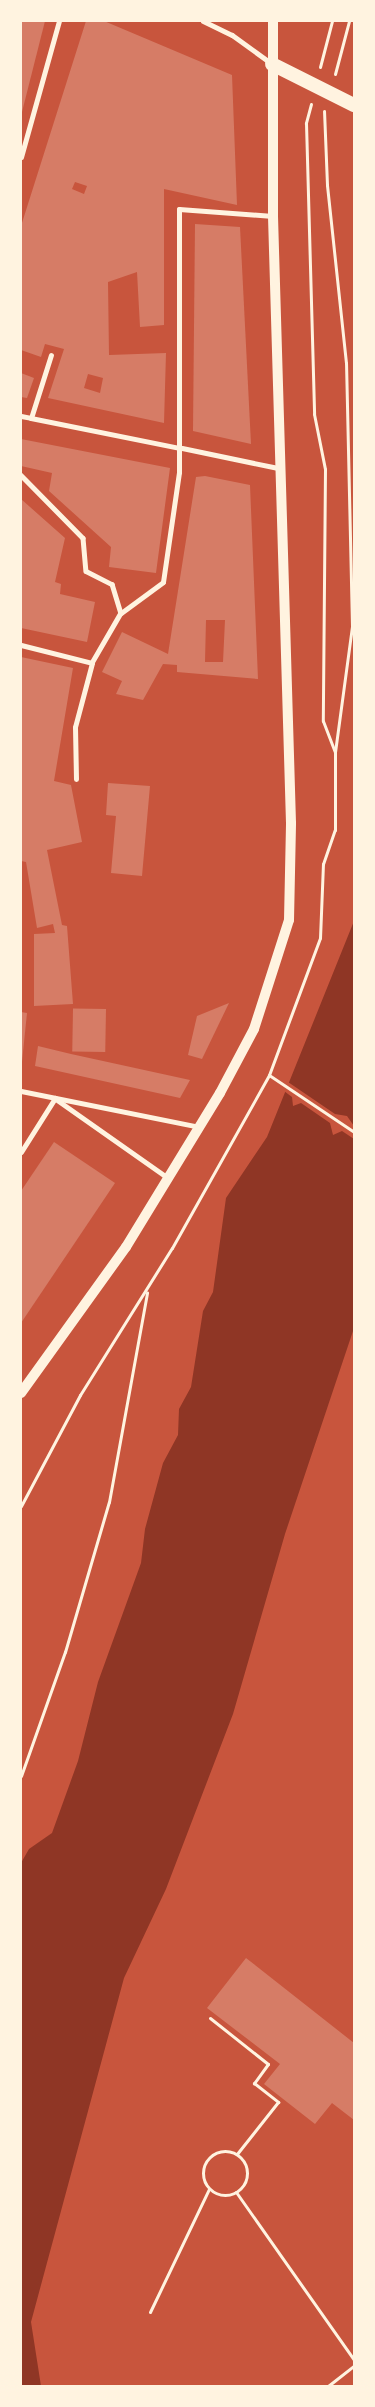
<!DOCTYPE html>
<style>
body{margin:0}
#map{position:relative;width:375px;height:2407px;overflow:hidden;background:#c8553d;font-family:"IBM Plex Sans",sans-serif}
div>[style]{position:absolute}
.water>*{inset:0;background:#8f3625}
.pier>*{inset:0;background:#c8553d}
.building>*{inset:0;background:#d67c66;transform-origin:0 0}
.path>*{height:3px;margin:-1.5px;padding:0 1.5px;transform-origin:1.5px;border-radius:1.5px;background:#fff3e0}
.path>.ring{margin:-1.5px;padding:0;box-sizing:content-box;background:none;border:3px solid #fff3e0;border-radius:50%}
.pedestrian>*{height:4.5px;margin:-2.25px;padding:0 2.25px;transform-origin:2.25px;border-radius:2.25px;background:#fff3e0}
.minor>*{height:5px;margin:-2.5px;padding:0 2.5px;transform-origin:2.5px;border-radius:2.5px;background:#fff3e0}
.secondary>*{height:10px;margin:-5px;padding:0 5px;transform-origin:5px;border-radius:5px;background:#fff3e0}
.trunk>*{height:14px;margin:-7px;padding:0 7px;transform-origin:7px;border-radius:7px;background:#fff3e0}
span{translate:-50% -50%;white-space:nowrap;text-align:center;line-height:1.15;-webkit-text-stroke:4px #fff3e0;paint-order:stroke}
.frame{position:absolute;inset:0;border:22px solid #fff3e0;pointer-events:none}
</style>
<div id="map">
<div class="water">
<i style="clip-path:polygon(354px 921px,354px 1328px,285px 1534px,233px 1714px,166px 1889px,124px 1978px,31px 2322px,41px 2386px,21px 2386px,21px 1863px,29px 1849px,52px 1833px,78px 1761px,98px 1682px,141px 1563px,145px 1529px,163px 1463px,178px 1435px,179px 1409px,191px 1387px,203px 1311px,213px 1292px,226px 1198px,267px 1137px)"></i>
</div>
<div class="pier">
<i style="clip-path:polygon(288px 1082px,335px 1114px,347px 1116px,354px 1126px,354px 1139px,342px 1131px,333px 1135px,330px 1123px,301px 1103px,293px 1106px,292px 1097px,284px 1091px)"></i>
</div>
<div class="building">
<i style="clip-path:polygon(21px 21px,45px 21px,22px 112px,21px 112px)"></i>
<i style="clip-path:polygon(evenodd,86px 21px,104px 21px,232px 75px,237px 205px,164px 189px,164px 325px,140px 327px,137px 272px,108px 282px,109px 355px,166px 353px,164px 423px,48px 398px,64px 349px,45px 344px,41px 357px,21px 350px,21px 226px,86px 21px,75px 182px,87px 186px,84px 194px,72px 189px,75px 182px,86px 21px,88px 374px,103px 378px,100px 393px,84px 388px,88px 374px)"></i>
<i style="clip-path:polygon(195px 224px,240px 227px,251px 444px,193px 431px)"></i>
<i style="clip-path:polygon(21px 373px,34px 378px,27px 398px,21px 397px)"></i>
<i style="clip-path:polygon(21px 439px,170px 468px,156px 573px,109px 567px,111px 547px,49px 491px,52px 473px,21px 466px)"></i>
<i style="clip-path:polygon(evenodd,205px 476px,250px 485px,258px 679px,177px 672px,177px 665px,163px 664px,143px 700px,116px 694px,122px 681px,102px 672px,122px 632px,168px 654px,196px 477px,205px 476px,206px 620px,225px 620px,223px 662px,205px 662px,206px 620px)"></i>
<i style="clip-path:polygon(21px 499px,65px 538px,55px 582px,61px 584px,60px 594px,95px 602px,87px 642px,21px 628px)"></i>
<i style="clip-path:polygon(21px 657px,73px 668px,54px 781px,71px 785px,82px 842px,47px 850px,62px 925px,67px 926px,73px 1004px,34px 1006px,34px 934px,55px 933px,53px 924px,37px 928px,26px 862px,21px 861px)"></i>
<i style="clip-path:polygon(108px 783px,150px 786px,142px 876px,111px 873px,116px 816px,106px 815px)"></i>
<i style="clip-path:polygon(229px 1003px,202px 1059px,188px 1055px,197px 1016px)"></i>
<i style="left:106px;top:1009px;width:43px;height:33px;rotate:91deg"></i>
<i style="clip-path:polygon(21px 1012px,27px 1013px,22px 1062px,21px 1062px)"></i>
<i style="clip-path:polygon(38px 1046px,71px 1054px,190px 1080px,180px 1098px,35px 1066px)"></i>
<i style="clip-path:polygon(54px 1142px,115px 1183px,21px 1323px,21px 1191px)"></i>
<i style="clip-path:polygon(246px 1958px,354px 2043px,354px 2120px,332px 2103px,315px 2124px,264px 2084px,280px 2064px,207px 2008px)"></i>
</div>
<div class="path">
<i style="left:320px;top:67px;width:48px;rotate:-75.4deg"></i>
<i style="left:335px;top:74px;width:55px;rotate:-75.2deg"></i>
<i style="left:311px;top:104px;width:20px;rotate:105deg"></i>
<i style="left:306px;top:123px;width:291px;rotate:88.4deg"></i>
<i style="left:314px;top:414px;width:56px;rotate:78.7deg"></i>
<i style="left:325px;top:469px;width:252px;rotate:90.5deg"></i>
<i style="left:323px;top:721px;width:33px;rotate:69deg"></i>
<i style="left:269px;top:1075px;width:102px;rotate:33.8deg"></i>
<i style="left:354px;top:1497px;width:158px;rotate:90deg"></i>
<i style="left:21px;top:1506px;width:126px;rotate:-62deg"></i>
<i style="left:80px;top:1395px;width:173px;rotate:-58deg"></i>
<i style="left:172px;top:1248px;width:198px;rotate:-60.7deg"></i>
<i style="left:269px;top:1075px;width:146px;rotate:-69.6deg"></i>
<i style="left:320px;top:938px;width:74px;rotate:-87.7deg"></i>
<i style="left:323px;top:864px;width:36px;rotate:-71deg"></i>
<i style="left:335px;top:830px;width:78px;rotate:-90deg"></i>
<i style="left:335px;top:752px;width:127px;rotate:-82.3deg"></i>
<i style="left:352px;top:626px;width:263px;rotate:-91.3deg"></i>
<i style="left:346px;top:363px;width:179px;rotate:-96.1deg"></i>
<i style="left:327px;top:185px;width:74px;rotate:-92.3deg"></i>
<i style="left:21px;top:1776px;width:132px;rotate:-70.5deg"></i>
<i style="left:65px;top:1652px;width:156px;rotate:-73.7deg"></i>
<i style="left:109px;top:1502px;width:213px;rotate:-79.7deg"></i>
<i style="left:210px;top:2018px;width:74px;rotate:38.4deg"></i>
<i style="left:268px;top:2064px;width:24px;rotate:126deg"></i>
<i style="left:254px;top:2083px;width:31px;rotate:38deg"></i>
<i style="left:278px;top:2102px;width:66px;rotate:128.3deg"></i>
<i class="ring" style="left:203px;top:2151px;width:41px;height:41px"></i>
<i style="left:236px;top:2192px;width:205px;rotate:54.9deg"></i>
<i style="left:150px;top:2312px;width:136px;rotate:-64.4deg"></i>
<i style="left:328px;top:2386px;width:33px;rotate:-38deg"></i>
</div>
<div class="pedestrian">
<i style="left:31px;top:418px;width:152px;rotate:11.4deg"></i>
<i style="left:21px;top:475px;width:88px;rotate:45.5deg"></i>
<i style="left:83px;top:538px;width:33px;rotate:85deg"></i>
<i style="left:86px;top:571px;width:29px;rotate:27deg"></i>
<i style="left:112px;top:584px;width:30px;rotate:73deg"></i>
<i style="left:121px;top:613px;width:58px;rotate:120.1deg"></i>
</div>
<div class="minor">
<i style="left:203px;top:21px;width:32px;rotate:26deg"></i>
<i style="left:232px;top:35px;width:49px;rotate:35.9deg"></i>
<i style="left:21px;top:157px;width:141px;rotate:-74.4deg"></i>
<i style="left:21px;top:416px;width:10px;rotate:11deg"></i>
<i style="left:31px;top:418px;width:66px;rotate:-72.4deg"></i>
<i style="left:182px;top:448px;width:98px;rotate:11.8deg"></i>
<i style="left:121px;top:613px;width:52px;rotate:-36.4deg"></i>
<i style="left:163px;top:582px;width:111px;rotate:-81.7deg"></i>
<i style="left:179px;top:472px;width:263px;rotate:-90deg"></i>
<i style="left:179px;top:209px;width:94px;rotate:4.3deg"></i>
<i style="left:21px;top:645px;width:73px;rotate:14.2deg"></i>
<i style="left:92px;top:663px;width:66px;rotate:104.9deg"></i>
<i style="left:75px;top:727px;width:52px;rotate:88.9deg"></i>
<i style="left:21px;top:1091px;width:183px;rotate:11.4deg"></i>
<i style="left:57px;top:1100px;width:136px;rotate:35.1deg"></i>
<i style="left:21px;top:1152px;width:64px;rotate:-57.8deg"></i>
</div>
<div class="secondary">
<i style="left:21px;top:1393px;width:180px;rotate:-54.3deg"></i>
<i style="left:126px;top:1247px;width:180px;rotate:-58.6deg"></i>
<i style="left:220px;top:1093px;width:72px;rotate:-62deg"></i>
<i style="left:254px;top:1029px;width:114px;rotate:-72.2deg"></i>
<i style="left:289px;top:920px;width:97px;rotate:-88.8deg"></i>
<i style="left:291px;top:823px;width:607px;rotate:-91.7deg"></i>
<i style="left:273px;top:216px;width:195px;rotate:-90deg"></i>
</div>
<div class="trunk">
<i style="left:272px;top:64px;width:92px;rotate:26.6deg"></i>
</div>
<div class="frame"></div>
</div>
